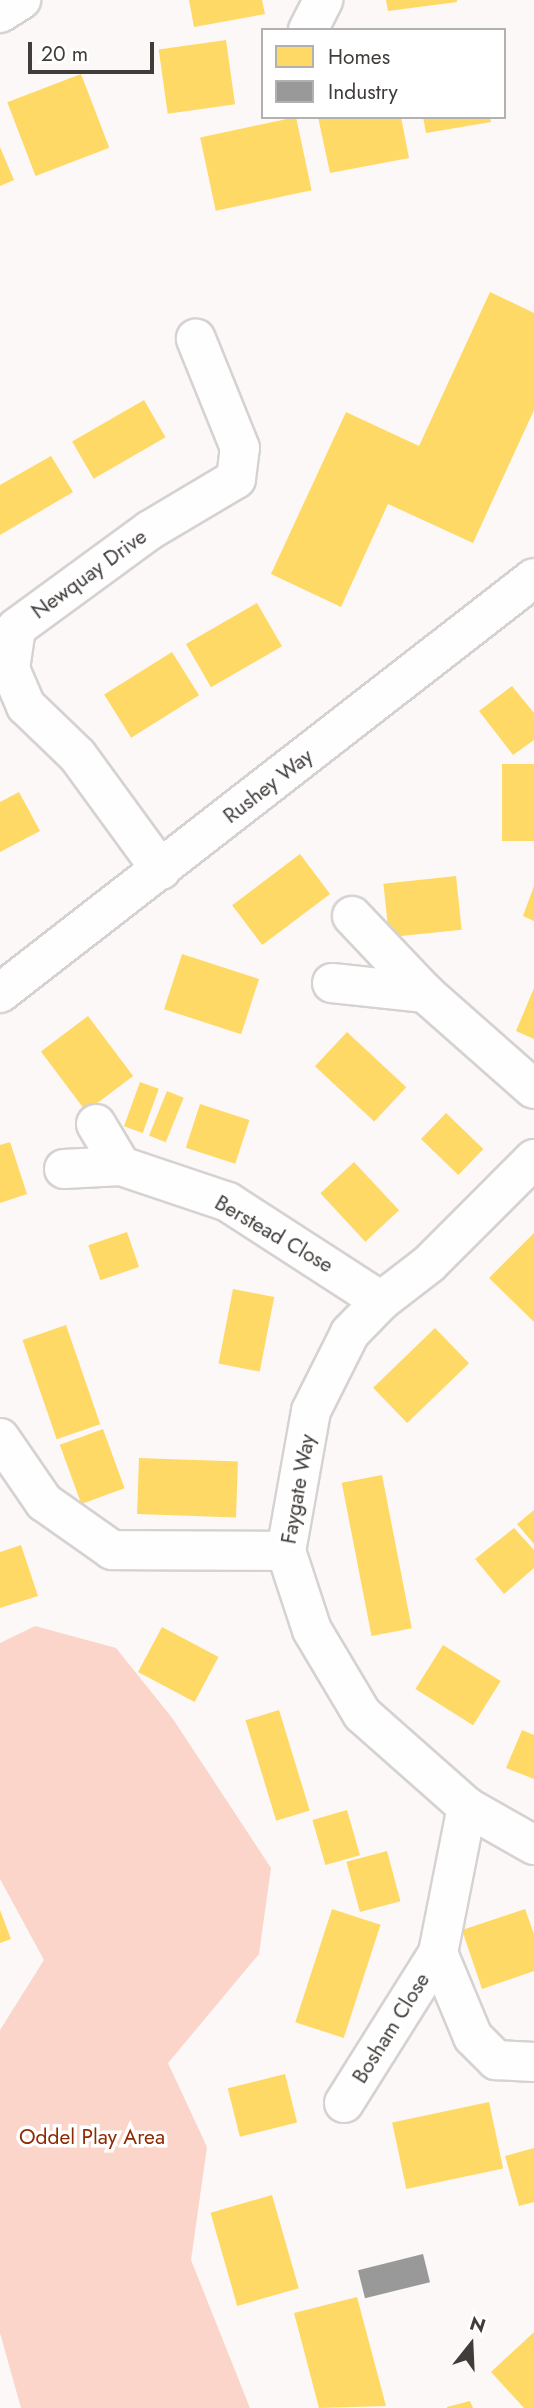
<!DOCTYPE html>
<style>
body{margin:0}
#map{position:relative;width:534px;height:2408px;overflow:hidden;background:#fcf8f7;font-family:Jost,sans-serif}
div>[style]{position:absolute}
.green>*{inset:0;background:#fbd5c9}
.homes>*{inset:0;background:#ffd966;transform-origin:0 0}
.industry>*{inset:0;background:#999;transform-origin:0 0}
.roads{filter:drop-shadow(2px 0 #d6d2d2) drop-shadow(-2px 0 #d6d2d2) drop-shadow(0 2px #d6d2d2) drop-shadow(0 -2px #d6d2d2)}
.street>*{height:38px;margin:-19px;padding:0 19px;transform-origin:19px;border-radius:19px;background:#fffefe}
.secondary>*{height:38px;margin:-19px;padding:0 19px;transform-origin:19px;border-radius:19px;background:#fffefe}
span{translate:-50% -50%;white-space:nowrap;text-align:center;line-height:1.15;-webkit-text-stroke:7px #fff;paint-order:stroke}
.street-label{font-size:21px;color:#403c3a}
.park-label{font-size:21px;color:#8f2b04}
.legend{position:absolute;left:261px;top:28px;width:245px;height:91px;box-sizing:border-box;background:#fff;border:2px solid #b3b1b0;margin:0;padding:9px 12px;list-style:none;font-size:21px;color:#403c3a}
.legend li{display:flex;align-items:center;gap:14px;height:35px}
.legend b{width:35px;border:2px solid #b3b1b0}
.north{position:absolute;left:436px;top:2310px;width:70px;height:70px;-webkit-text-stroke:5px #fff;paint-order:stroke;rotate:18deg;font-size:19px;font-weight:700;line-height:28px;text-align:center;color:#403c3a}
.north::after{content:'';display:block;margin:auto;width:24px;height:32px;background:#403c3a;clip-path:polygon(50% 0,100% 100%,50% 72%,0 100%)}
.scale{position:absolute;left:28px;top:42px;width:126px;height:32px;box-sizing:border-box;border:4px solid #403c3a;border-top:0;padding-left:9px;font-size:21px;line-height:24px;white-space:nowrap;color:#403c3a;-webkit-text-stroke:5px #fff;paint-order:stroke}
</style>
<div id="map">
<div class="green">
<i style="clip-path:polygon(35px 1626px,116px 1648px,173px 1719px,271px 1868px,259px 1954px,168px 2063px,207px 2147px,191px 2260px,250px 2408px,21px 2408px,0 2333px,0 2030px,44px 1960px,0 1879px,0 1643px)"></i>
</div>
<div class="homes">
<i style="clip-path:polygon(189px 0,262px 0,265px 14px,194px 27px)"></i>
<i style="clip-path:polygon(386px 0,457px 0,457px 2px,388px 11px)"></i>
<i style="left:226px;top:40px;width:65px;height:68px;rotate:82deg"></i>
<i style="left:81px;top:74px;width:79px;height:79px;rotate:69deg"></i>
<i style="left:296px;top:117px;width:75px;height:98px;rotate:78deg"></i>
<i style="clip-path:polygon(318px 117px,401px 117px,409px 158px,330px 173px)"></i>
<i style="clip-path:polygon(423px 117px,490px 117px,491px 122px,426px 133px)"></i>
<i style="clip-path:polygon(0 147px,14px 180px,0 186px)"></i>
<i style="clip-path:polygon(490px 292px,534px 313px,534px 410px,473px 543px,388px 504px,341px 607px,271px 574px,346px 412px,419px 446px)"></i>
<i style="left:144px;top:400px;width:43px;height:83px;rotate:60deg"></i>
<i style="clip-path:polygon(51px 456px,73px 492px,0 535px,0 485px)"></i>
<i style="left:257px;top:603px;width:50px;height:82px;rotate:60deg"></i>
<i style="left:172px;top:652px;width:51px;height:80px;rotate:58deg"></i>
<i style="clip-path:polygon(512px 686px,534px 713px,534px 740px,513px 755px,479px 711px)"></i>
<i style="left:502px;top:764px;width:32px;height:77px"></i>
<i style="clip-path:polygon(19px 792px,40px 831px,0 852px,0 802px)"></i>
<i style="left:300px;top:854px;width:50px;height:85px;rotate:53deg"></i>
<i style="left:456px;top:876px;width:54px;height:73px;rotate:84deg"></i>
<i style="clip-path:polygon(534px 886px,534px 921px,523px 916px)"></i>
<i style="left:182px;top:954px;width:81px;height:58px;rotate:18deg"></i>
<i style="clip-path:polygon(534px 988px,534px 1039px,516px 1031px)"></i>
<i style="left:88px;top:1016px;width:75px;height:59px;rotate:53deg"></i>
<i style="left:347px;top:1032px;width:81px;height:47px;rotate:43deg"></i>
<i style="left:140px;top:1082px;width:20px;height:47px;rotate:20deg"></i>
<i style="left:167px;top:1091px;width:18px;height:48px;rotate:22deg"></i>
<i style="left:200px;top:1104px;width:52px;height:46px;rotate:18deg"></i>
<i style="left:446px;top:1113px;width:52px;height:36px;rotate:44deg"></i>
<i style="clip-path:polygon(10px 1142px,27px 1194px,0 1203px,0 1145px)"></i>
<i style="left:354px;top:1162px;width:66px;height:46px;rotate:47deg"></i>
<i style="left:127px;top:1232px;width:37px;height:41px;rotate:71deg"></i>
<i style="clip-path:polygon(534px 1233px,534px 1322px,489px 1278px)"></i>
<i style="left:233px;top:1289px;width:42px;height:76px;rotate:11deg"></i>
<i style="left:66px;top:1325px;width:105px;height:46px;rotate:71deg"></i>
<i style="left:435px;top:1328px;width:49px;height:86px;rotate:46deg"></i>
<i style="left:103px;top:1429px;width:63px;height:46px;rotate:70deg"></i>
<i style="left:139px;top:1458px;width:99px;height:56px;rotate:2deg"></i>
<i style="left:382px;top:1475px;width:156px;height:41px;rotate:79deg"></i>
<i style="clip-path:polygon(534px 1510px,534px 1544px,517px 1524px)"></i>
<i style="clip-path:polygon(514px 1528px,534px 1550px,534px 1568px,504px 1594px,475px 1559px)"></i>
<i style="clip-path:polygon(21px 1545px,38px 1596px,0 1608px,0 1552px)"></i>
<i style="left:162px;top:1627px;width:64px;height:51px;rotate:28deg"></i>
<i style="left:443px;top:1645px;width:68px;height:52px;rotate:32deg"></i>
<i style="left:279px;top:1710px;width:105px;height:35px;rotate:73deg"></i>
<i style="clip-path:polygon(522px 1730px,534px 1735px,534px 1779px,506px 1768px)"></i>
<i style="left:347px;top:1810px;width:47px;height:36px;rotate:74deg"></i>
<i style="left:387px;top:1851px;width:52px;height:42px;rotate:75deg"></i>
<i style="left:332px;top:1909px;width:51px;height:119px;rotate:18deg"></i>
<i style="clip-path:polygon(525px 1909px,534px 1934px,534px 1971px,482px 1989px,462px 1930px)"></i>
<i style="clip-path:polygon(0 1910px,11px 1939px,0 1943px)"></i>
<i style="left:285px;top:2074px;width:50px;height:59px;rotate:76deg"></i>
<i style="left:489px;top:2102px;width:68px;height:99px;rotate:78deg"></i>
<i style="clip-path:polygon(534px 2148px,534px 2202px,519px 2206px,505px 2156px)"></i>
<i style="left:272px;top:2195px;width:97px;height:64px;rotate:74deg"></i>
<i style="clip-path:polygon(357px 2297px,386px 2406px,319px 2408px,294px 2313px)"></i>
<i style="clip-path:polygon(534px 2332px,534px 2408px,524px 2408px,491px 2372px)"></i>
<i style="clip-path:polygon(470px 2401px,473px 2408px,447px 2408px,447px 2407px)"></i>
</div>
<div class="industry">
<i style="left:423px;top:2254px;width:29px;height:67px;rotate:76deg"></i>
</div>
<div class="roads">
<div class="street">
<i style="left:0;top:13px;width:25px;rotate:-32deg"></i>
<i style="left:308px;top:30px;width:34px;rotate:-63deg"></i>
<i style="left:161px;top:870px;width:142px;rotate:-126.1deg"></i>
<i style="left:77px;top:755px;width:71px;rotate:-136.1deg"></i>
<i style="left:26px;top:706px;width:40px;rotate:-113.4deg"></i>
<i style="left:10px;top:669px;width:41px;rotate:-81.7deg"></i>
<i style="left:16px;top:628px;width:166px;rotate:-36.2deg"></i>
<i style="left:150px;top:530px;width:100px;rotate:-30.7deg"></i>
<i style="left:236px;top:479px;width:31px;rotate:-83deg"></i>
<i style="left:240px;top:448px;width:118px;rotate:-112deg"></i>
<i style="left:352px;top:916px;width:106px;rotate:46.5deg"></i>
<i style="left:425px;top:993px;width:145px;rotate:41.4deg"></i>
<i style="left:332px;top:983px;width:94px;rotate:6.1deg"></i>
<i style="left:96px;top:1124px;width:49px;rotate:59.2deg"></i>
<i style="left:121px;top:1166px;width:113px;rotate:18.6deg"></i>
<i style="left:228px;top:1202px;width:182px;rotate:32.9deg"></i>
<i style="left:534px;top:1159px;width:148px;rotate:135deg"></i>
<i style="left:429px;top:1264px;width:61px;rotate:142.4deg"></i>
<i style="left:381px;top:1301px;width:45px;rotate:134.1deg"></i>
<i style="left:350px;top:1333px;width:87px;rotate:116.6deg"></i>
<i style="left:311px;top:1411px;width:142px;rotate:100.1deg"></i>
<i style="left:286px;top:1551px;width:83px;rotate:71.8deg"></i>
<i style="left:312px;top:1630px;width:98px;rotate:59.2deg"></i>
<i style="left:362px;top:1714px;width:140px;rotate:41.5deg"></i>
<i style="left:467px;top:1807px;width:77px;rotate:29.6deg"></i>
<i style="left:64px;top:1169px;width:57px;rotate:-3deg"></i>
<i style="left:0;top:1438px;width:78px;rotate:55.5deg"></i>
<i style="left:44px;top:1502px;width:83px;rotate:35.2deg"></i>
<i style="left:112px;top:1550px;width:174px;rotate:0.3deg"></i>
<i style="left:438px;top:1953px;width:91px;rotate:67.4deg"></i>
<i style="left:473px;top:2037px;width:33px;rotate:45deg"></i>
<i style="left:496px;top:2060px;width:38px;rotate:3deg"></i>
<i style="left:344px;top:2103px;width:177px;rotate:-57.9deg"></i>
<i style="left:438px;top:1953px;width:149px;rotate:-78.8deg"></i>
</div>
<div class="secondary">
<i style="left:0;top:993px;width:676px;rotate:-37.85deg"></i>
</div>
</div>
<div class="street-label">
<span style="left:89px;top:574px;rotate:-36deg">Newquay Drive</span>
<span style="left:268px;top:786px;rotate:-38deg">Rushey Way</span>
<span style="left:274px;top:1234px;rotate:30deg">Berstead Close</span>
<span style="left:298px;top:1489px;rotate:-80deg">Faygate Way</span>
<span style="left:391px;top:2028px;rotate:-58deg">Bosham Close</span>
</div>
<div class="park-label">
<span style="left:92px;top:2137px">Oddel Play Area</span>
</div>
<ul class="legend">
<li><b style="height:19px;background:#ffd966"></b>Homes</li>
<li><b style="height:19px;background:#999"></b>Industry</li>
</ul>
<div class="north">N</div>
<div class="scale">20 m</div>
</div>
